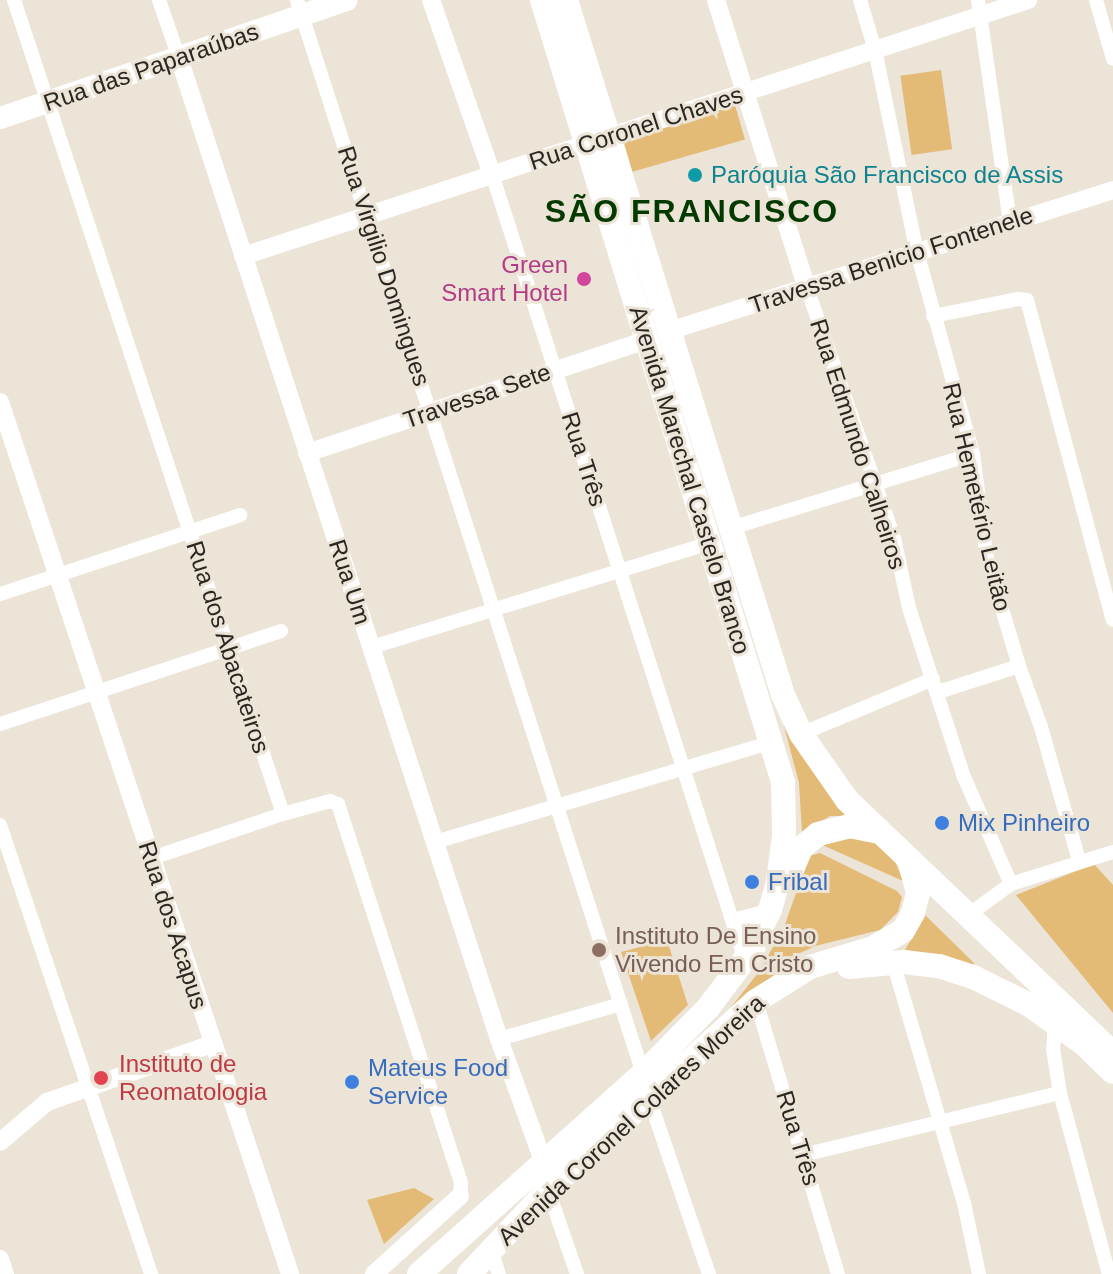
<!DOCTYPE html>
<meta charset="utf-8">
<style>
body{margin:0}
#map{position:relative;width:1113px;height:1274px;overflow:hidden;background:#ece4d7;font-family:Helvetica,sans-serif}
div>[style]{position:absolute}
.green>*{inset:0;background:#e3bb77;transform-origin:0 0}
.minor>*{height:14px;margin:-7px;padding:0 7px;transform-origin:7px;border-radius:7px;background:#fff}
.tertiary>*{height:18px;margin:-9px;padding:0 9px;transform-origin:9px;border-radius:9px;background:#fff}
.secondary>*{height:22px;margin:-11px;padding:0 11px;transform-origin:11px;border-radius:11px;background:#fff}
.primary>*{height:24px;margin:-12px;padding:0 12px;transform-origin:12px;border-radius:12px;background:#fff}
.dots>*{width:22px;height:22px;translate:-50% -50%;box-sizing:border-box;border:4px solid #ece4d7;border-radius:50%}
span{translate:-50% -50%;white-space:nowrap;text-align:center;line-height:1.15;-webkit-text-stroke:6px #ece4d7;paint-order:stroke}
.street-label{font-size:24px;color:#2a2722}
.culture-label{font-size:24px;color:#0d838f}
.left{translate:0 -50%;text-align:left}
.hotel-label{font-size:24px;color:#b23c85}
.right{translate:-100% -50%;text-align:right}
.shop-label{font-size:24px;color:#366cbe}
.education-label{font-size:24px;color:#785e54}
.health-label{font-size:24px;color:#be3a42}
.district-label{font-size:32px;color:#043900;font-weight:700;letter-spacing:2px}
</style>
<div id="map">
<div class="green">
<i style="left:941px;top:70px;width:80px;height:41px;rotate:82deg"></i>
<i style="left:735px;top:105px;width:36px;height:117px;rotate:74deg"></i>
<i style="clip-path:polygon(788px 725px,851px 816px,830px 816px,802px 833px,799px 783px,784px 726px)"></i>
<i style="clip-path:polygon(842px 835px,875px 843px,895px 861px,903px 881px,820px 844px)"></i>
<i style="clip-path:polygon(820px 853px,897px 891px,902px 897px,898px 912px,880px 930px,815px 946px,798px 954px,735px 1010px,732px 1006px,758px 973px,783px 930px,809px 856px)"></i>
<i style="clip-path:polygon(1094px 864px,1113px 885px,1113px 1013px,1016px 895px)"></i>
<i style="clip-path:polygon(925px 915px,974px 963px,973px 966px,905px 950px)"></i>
<i style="clip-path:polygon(667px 940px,688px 1005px,651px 1041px,621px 952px)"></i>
<i style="clip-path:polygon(414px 1188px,434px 1199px,384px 1244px,367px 1200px)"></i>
</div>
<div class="minor">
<i style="left:14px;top:0;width:857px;rotate:71.71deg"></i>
<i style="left:159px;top:0;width:61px;rotate:71deg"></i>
<i style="left:297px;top:0;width:1128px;rotate:72.14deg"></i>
<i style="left:860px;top:0;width:52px;rotate:73.3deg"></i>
<i style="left:875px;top:50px;width:206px;rotate:78.3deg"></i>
<i style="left:917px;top:252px;width:210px;rotate:74.5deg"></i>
<i style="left:973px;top:454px;width:106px;rotate:82.4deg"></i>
<i style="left:987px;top:559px;width:112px;rotate:73.3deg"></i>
<i style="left:1019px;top:666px;width:65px;rotate:70.2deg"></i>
<i style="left:1041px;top:727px;width:138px;rotate:74.1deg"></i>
<i style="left:978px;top:0;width:224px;rotate:81.8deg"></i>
<i style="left:1096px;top:0;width:61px;rotate:73.9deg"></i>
<i style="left:492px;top:174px;width:826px;rotate:72.16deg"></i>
<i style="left:807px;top:288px;width:265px;rotate:70.8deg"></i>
<i style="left:894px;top:538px;width:72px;rotate:77.9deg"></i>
<i style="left:909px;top:608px;width:178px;rotate:72deg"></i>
<i style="left:964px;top:777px;width:117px;rotate:66.3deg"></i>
<i style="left:933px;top:316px;width:87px;rotate:-11.3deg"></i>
<i style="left:1018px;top:299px;width:9px;rotate:6deg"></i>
<i style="left:1027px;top:300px;width:331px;rotate:75deg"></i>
<i style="left:731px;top:528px;width:253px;rotate:-17deg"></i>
<i style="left:0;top:594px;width:253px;rotate:-18.2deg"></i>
<i style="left:372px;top:647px;width:354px;rotate:-17.1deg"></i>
<i style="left:938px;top:692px;width:85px;rotate:-17.8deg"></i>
<i style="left:0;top:724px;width:296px;rotate:-18.3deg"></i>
<i style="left:801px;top:734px;width:143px;rotate:-22.6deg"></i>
<i style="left:0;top:825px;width:474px;rotate:71.4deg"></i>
<i style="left:435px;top:842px;width:352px;rotate:-16.5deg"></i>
<i style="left:152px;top:858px;width:138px;rotate:-18.6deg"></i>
<i style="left:283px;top:814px;width:49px;rotate:-15.5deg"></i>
<i style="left:330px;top:801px;width:9px;rotate:21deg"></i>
<i style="left:338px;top:804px;width:398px;rotate:72deg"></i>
<i style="left:461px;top:1183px;width:13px;rotate:94deg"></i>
<i style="left:968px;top:915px;width:53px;rotate:-35.8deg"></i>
<i style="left:1011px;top:884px;width:107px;rotate:-17.4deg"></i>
<i style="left:733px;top:920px;width:38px;rotate:-15deg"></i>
<i style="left:893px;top:962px;width:251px;rotate:73.6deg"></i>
<i style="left:964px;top:1203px;width:73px;rotate:78.1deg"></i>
<i style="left:756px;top:1001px;width:285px;rotate:73.3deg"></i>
<i style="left:1055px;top:1023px;width:26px;rotate:94deg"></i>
<i style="left:1053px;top:1049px;width:45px;rotate:81deg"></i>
<i style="left:1060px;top:1093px;width:188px;rotate:74.9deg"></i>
<i style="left:499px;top:1039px;width:127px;rotate:-16deg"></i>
<i style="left:649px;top:1098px;width:186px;rotate:71.2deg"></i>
<i style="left:803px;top:1155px;width:264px;rotate:-13.6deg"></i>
<i style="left:548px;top:1190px;width:89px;rotate:71deg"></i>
<i style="left:491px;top:1250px;width:25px;rotate:72deg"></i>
</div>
<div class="tertiary">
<i style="left:431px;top:0;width:184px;rotate:70.7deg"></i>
<i style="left:716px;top:0;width:302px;rotate:72.5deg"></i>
<i style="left:179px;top:58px;width:1032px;rotate:71.93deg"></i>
<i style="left:499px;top:1039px;width:132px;rotate:70.1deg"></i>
<i style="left:243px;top:256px;width:826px;rotate:-18.06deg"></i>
<i style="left:669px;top:331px;width:466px;rotate:-17.6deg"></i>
<i style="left:0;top:402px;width:919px;rotate:71.6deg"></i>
<i style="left:307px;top:453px;width:357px;rotate:-18.4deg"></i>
<i style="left:0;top:1142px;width:62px;rotate:-40.4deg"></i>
<i style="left:47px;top:1102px;width:175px;rotate:-19.4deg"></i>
<i style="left:0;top:1259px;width:16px;rotate:72deg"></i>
<i style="left:374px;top:1274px;width:116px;rotate:-42.2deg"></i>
</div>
<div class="secondary">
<i style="left:0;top:118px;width:366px;rotate:-18.8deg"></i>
</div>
<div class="primary">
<i style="left:542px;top:0;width:818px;rotate:72.87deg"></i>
<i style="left:783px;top:782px;width:53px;rotate:88.9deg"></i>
<i style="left:784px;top:835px;width:47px;rotate:97.3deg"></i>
<i style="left:778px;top:882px;width:29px;rotate:106deg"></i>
<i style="left:770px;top:910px;width:56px;rotate:116.6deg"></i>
<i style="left:566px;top:0;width:728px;rotate:72.66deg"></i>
<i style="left:783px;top:695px;width:43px;rotate:65.2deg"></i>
<i style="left:801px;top:734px;width:80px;rotate:55.1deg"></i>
<i style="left:847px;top:800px;width:367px;rotate:43.6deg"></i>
<i style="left:788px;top:879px;width:34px;rotate:-67deg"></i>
<i style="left:801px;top:848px;width:22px;rotate:-39deg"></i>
<i style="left:818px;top:834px;width:32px;rotate:-14deg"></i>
<i style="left:849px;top:826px;width:31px;rotate:11deg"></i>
<i style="left:849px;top:967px;width:55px;rotate:-5.2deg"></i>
<i style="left:904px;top:962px;width:35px;rotate:7deg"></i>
<i style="left:939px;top:966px;width:38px;rotate:18deg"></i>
<i style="left:975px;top:978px;width:59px;rotate:26.1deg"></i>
<i style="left:1028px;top:1004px;width:69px;rotate:35.5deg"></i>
<i style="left:1084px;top:1044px;width:40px;rotate:44deg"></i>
<i style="left:419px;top:1274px;width:300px;rotate:-41.8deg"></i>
<i style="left:643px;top:1074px;width:93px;rotate:-45.4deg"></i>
<i style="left:708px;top:1008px;width:76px;rotate:-53deg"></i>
<i style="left:469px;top:1274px;width:115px;rotate:-46.8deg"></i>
<i style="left:548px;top:1190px;width:281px;rotate:-42.3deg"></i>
<i style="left:756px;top:1001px;width:64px;rotate:-32.2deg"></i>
<i style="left:810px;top:967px;width:66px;rotate:-16.8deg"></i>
<i style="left:873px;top:948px;width:34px;rotate:-30deg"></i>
<i style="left:903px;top:931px;width:21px;rotate:-61deg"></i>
<i style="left:913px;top:913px;width:21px;rotate:-76deg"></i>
<i style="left:918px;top:893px;width:34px;rotate:-105deg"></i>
</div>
<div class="dots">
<i style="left:695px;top:175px;background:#0f9aa8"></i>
<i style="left:584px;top:279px;background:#d1479c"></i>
<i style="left:942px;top:823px;background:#3f7fe0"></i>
<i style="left:752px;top:882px;background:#3f7fe0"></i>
<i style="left:599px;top:950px;background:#8d6e63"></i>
<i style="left:101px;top:1078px;background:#e0444e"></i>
<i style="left:352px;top:1082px;background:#3f7fe0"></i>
</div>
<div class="street-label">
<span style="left:151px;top:67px;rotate:-19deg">Rua das Paparaúbas</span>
<span style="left:636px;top:128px;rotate:-18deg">Rua Coronel Chaves</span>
<span style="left:891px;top:260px;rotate:-18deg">Travessa Benicio Fontenele</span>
<span style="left:384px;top:266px;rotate:72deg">Rua Virgilio Domingues</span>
<span style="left:477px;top:396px;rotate:-19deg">Travessa Sete</span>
<span style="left:858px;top:444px;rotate:72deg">Rua Edmundo Calheiros</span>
<span style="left:584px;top:459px;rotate:72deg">Rua Três</span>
<span style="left:690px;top:480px;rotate:73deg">Avenida Marechal Castelo Branco</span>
<span style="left:977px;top:497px;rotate:77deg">Rua Hemetério Leitão</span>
<span style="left:350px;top:582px;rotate:72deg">Rua Um</span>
<span style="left:228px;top:647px;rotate:72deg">Rua dos Abacateiros</span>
<span style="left:173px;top:925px;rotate:72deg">Rua dos Acapus</span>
<span style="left:631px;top:1120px;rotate:-43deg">Avenida Coronel Colares Moreira</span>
<span style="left:798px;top:1138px;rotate:73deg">Rua Três</span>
</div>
<div class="culture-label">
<span class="left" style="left:711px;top:175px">Paróquia São Francisco de Assis</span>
</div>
<div class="hotel-label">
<span class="right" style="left:568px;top:279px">Green<br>Smart Hotel</span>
</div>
<div class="shop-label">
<span class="left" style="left:958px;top:823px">Mix Pinheiro</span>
<span class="left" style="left:768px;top:882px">Fribal</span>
<span class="left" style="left:368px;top:1082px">Mateus Food<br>Service</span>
</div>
<div class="education-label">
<span class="left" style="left:615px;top:950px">Instituto De Ensino<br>Vivendo Em Cristo</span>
</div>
<div class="health-label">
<span class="left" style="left:119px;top:1078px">Instituto de<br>Reomatologia</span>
</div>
<div class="district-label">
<span style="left:692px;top:211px">SÃO FRANCISCO</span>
</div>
</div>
